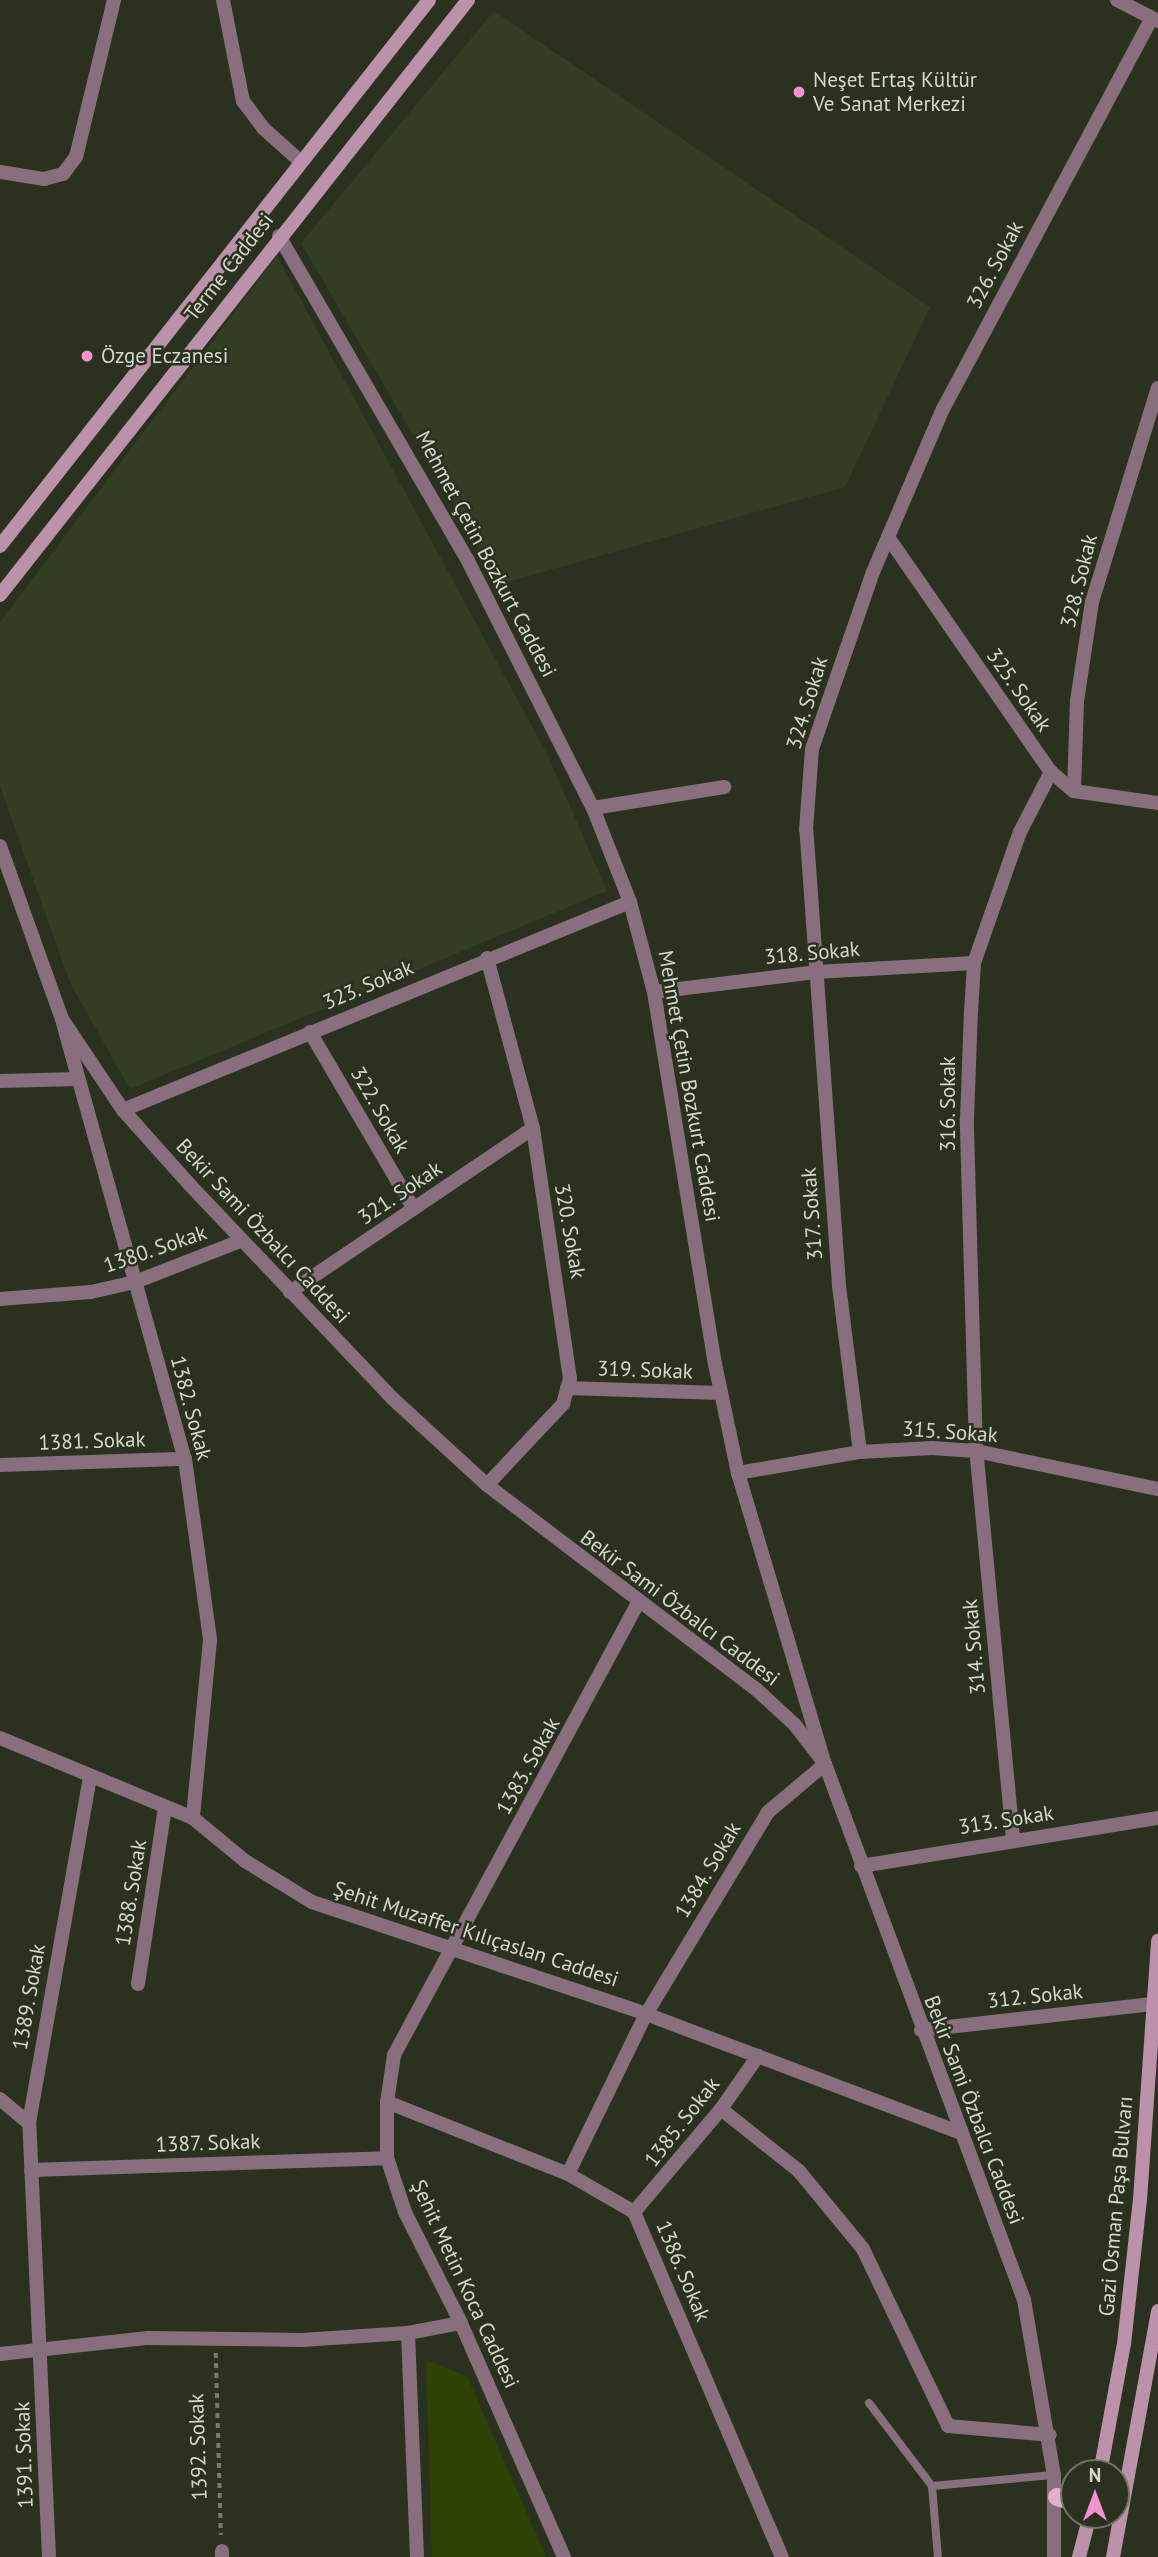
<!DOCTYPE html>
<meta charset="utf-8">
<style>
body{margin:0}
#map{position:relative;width:1158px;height:2557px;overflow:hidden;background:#2a321f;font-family:"PT Sans",sans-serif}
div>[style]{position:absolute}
.built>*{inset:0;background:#323d23}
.green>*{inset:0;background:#2d4204}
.path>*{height:3.5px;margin-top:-1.75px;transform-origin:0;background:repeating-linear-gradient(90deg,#757c6c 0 5px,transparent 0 10px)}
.service>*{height:8px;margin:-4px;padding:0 4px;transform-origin:4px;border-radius:4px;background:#896e7e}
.minor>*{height:14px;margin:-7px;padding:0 7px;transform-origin:7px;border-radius:7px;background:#896e7e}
.tertiary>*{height:14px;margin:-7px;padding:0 7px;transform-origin:7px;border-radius:7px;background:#896e7e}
.secondary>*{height:14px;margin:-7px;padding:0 7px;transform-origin:7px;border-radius:7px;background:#bc92ab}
.primary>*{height:18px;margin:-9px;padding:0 9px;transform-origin:9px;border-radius:9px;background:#e4adce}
.dots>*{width:19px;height:19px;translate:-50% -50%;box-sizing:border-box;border:4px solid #2a321f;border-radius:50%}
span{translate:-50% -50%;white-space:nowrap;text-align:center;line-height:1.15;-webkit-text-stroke:5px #2a321f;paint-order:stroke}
.poi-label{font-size:21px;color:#d3d9cd}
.left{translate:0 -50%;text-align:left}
.street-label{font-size:21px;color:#d3d9cd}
.north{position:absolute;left:1060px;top:2459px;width:70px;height:70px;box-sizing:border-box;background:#2a321f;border:2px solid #6e7565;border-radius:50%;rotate:0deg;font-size:19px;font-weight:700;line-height:28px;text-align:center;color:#d3d9cd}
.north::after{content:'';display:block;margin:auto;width:24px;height:32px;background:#f590d1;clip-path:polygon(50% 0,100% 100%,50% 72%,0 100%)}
</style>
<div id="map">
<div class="built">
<i style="clip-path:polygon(494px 11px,930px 307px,845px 487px,500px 584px,301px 243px)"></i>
<i style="clip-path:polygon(277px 256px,548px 756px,607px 891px,130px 1089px,70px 983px,0 786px,0 622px)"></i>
</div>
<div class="green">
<i style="clip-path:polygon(426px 2360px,467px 2376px,546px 2557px,432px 2557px)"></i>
</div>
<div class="path">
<i style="left:216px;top:2353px;width:182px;rotate:88.4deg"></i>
</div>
<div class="service">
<i style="left:869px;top:2403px;width:104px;rotate:52.8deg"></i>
<i style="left:932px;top:2486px;width:71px;rotate:85.2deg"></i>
<i style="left:932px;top:2486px;width:122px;rotate:-5.2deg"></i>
</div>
<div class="minor">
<i style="left:223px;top:0;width:103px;rotate:78.8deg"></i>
<i style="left:243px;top:101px;width:34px;rotate:53deg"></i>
<i style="left:263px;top:128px;width:50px;rotate:41.7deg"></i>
<i style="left:1117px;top:0;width:46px;rotate:27.1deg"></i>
<i style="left:0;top:172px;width:45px;rotate:9deg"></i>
<i style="left:44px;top:179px;width:20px;rotate:-15deg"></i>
<i style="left:63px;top:174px;width:21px;rotate:-53deg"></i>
<i style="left:76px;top:157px;width:162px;rotate:-76.4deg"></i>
<i style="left:279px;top:236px;width:376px;rotate:59.8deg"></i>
<i style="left:468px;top:561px;width:277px;rotate:63.2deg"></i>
<i style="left:593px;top:808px;width:101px;rotate:68.5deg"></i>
<i style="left:630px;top:902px;width:93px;rotate:75.1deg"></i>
<i style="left:654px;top:992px;width:377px;rotate:80.7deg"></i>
<i style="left:715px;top:1364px;width:111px;rotate:78.1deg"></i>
<i style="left:738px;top:1473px;width:304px;rotate:73.4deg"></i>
<i style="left:825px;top:1764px;width:75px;rotate:139.9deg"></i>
<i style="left:768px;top:1812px;width:236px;rotate:121.1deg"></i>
<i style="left:646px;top:2014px;width:178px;rotate:116deg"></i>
<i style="left:888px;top:537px;width:286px;rotate:55.3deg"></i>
<i style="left:1051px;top:772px;width:30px;rotate:40deg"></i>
<i style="left:1074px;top:791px;width:85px;rotate:8.1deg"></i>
<i style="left:1074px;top:791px;width:90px;rotate:-88.1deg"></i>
<i style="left:1077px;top:701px;width:100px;rotate:-81.4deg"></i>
<i style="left:1092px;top:602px;width:224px;rotate:-72.9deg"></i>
<i style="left:593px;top:808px;width:133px;rotate:-9.1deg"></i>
<i style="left:487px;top:958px;width:176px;rotate:74.9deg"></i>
<i style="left:533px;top:1128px;width:253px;rotate:81.6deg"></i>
<i style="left:570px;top:1378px;width:27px;rotate:105deg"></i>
<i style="left:563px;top:1404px;width:111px;rotate:133.2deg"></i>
<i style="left:654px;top:992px;width:163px;rotate:-7deg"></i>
<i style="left:816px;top:972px;width:158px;rotate:-3.3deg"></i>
<i style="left:63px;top:1023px;width:453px;rotate:74.4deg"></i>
<i style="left:185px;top:1459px;width:183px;rotate:82.1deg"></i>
<i style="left:210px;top:1640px;width:179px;rotate:95.5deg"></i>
<i style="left:310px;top:1032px;width:205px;rotate:59.6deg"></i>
<i style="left:0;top:1081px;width:78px;rotate:-1.5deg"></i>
<i style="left:123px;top:1110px;width:548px;rotate:-22.31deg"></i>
<i style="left:290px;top:1292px;width:293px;rotate:-34deg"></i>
<i style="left:0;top:1299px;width:91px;rotate:-4.4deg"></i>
<i style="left:91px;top:1292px;width:45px;rotate:-12.8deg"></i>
<i style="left:135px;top:1282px;width:113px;rotate:-21.3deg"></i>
<i style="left:567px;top:1388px;width:154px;rotate:1.9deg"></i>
<i style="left:860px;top:1452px;width:168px;rotate:-97.2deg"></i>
<i style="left:839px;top:1285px;width:456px;rotate:-94.1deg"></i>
<i style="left:806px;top:830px;width:81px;rotate:-85.8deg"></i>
<i style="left:812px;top:749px;width:187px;rotate:-71deg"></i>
<i style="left:873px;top:572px;width:177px;rotate:-66.8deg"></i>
<i style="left:943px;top:409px;width:443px;rotate:-61.9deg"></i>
<i style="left:0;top:1465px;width:185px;rotate:-1.9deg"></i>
<i style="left:738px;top:1473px;width:124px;rotate:-9.8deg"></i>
<i style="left:860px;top:1452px;width:72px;rotate:-3.2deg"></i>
<i style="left:932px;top:1448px;width:44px;rotate:3.9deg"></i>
<i style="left:976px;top:1451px;width:186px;rotate:11.8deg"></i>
<i style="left:0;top:1738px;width:209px;rotate:22.5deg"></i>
<i style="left:193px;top:1818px;width:67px;rotate:39.6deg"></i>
<i style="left:245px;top:1861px;width:79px;rotate:31.5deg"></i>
<i style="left:312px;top:1902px;width:352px;rotate:18.5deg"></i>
<i style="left:646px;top:2014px;width:334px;rotate:20.7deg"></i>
<i style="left:1013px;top:1839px;width:390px;rotate:-95.4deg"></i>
<i style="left:976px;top:1451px;width:332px;rotate:-91.6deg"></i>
<i style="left:967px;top:1119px;width:107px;rotate:-87.9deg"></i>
<i style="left:971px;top:1012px;width:49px;rotate:-86.5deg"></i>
<i style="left:974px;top:963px;width:139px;rotate:-70.7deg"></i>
<i style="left:1020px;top:832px;width:68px;rotate:-62.7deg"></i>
<i style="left:861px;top:1866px;width:301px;rotate:-9.2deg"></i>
<i style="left:138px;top:1984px;width:179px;rotate:-81.3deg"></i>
<i style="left:921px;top:2030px;width:233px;rotate:-6.4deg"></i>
<i style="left:0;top:2099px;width:38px;rotate:40deg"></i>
<i style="left:387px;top:2102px;width:195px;rotate:21.7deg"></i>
<i style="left:568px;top:2174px;width:76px;rotate:29.9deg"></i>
<i style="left:634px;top:2212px;width:375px;rotate:66.8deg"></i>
<i style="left:721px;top:2109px;width:100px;rotate:38.5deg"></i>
<i style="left:799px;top:2171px;width:101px;rotate:50.6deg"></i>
<i style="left:863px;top:2249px;width:196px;rotate:64.3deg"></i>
<i style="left:948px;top:2426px;width:102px;rotate:5deg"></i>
<i style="left:31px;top:2170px;width:356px;rotate:-1.9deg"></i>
<i style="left:634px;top:2212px;width:135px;rotate:-49.8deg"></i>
<i style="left:721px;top:2109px;width:65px;rotate:-55.1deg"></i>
<i style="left:408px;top:2333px;width:224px;rotate:87.7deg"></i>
<i style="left:0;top:2354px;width:149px;rotate:-6.2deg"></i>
<i style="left:148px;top:2338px;width:154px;rotate:0.7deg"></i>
<i style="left:302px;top:2340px;width:106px;rotate:-3.8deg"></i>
<i style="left:408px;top:2333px;width:54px;rotate:-10.7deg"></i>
<i style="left:222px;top:2551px;width:6px;rotate:90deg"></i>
<i style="left:49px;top:2557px;width:434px;rotate:-92.6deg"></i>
<i style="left:29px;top:2123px;width:351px;rotate:-80deg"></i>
<i style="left:564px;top:2557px;width:256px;rotate:-113.8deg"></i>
<i style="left:461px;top:2323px;width:124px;rotate:-116.8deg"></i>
<i style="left:405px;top:2212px;width:57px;rotate:-108.4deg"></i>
<i style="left:387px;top:2158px;width:56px;rotate:-90deg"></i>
<i style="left:387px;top:2102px;width:48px;rotate:-81.5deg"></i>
<i style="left:394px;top:2055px;width:514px;rotate:-61.64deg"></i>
</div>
<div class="tertiary">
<i style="left:0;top:846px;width:184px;rotate:70.3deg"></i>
<i style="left:62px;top:1019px;width:110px;rotate:56.2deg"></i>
<i style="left:123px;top:1110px;width:101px;rotate:48.2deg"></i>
<i style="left:190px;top:1185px;width:294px;rotate:46.5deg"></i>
<i style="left:392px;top:1398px;width:129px;rotate:42.5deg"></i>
<i style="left:487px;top:1485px;width:338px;rotate:37.2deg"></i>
<i style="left:756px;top:1689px;width:53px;rotate:42.7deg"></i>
<i style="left:795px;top:1725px;width:49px;rotate:52.4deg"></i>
<i style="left:825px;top:1764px;width:572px;rotate:69.63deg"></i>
<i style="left:1024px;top:2300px;width:178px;rotate:80.3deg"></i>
<i style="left:1054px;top:2475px;width:82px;rotate:90deg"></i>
</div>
<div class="secondary">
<i style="left:0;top:546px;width:694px;rotate:-51.84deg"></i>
<i style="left:0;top:595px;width:757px;rotate:-51.81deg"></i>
<i style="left:1100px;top:2473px;width:131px;rotate:-79.5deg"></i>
<i style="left:1124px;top:2344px;width:145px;rotate:-83.7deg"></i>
<i style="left:1140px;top:2200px;width:260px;rotate:-86deg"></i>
<i style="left:1079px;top:2557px;width:43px;rotate:-75.3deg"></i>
<i style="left:1113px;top:2557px;width:250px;rotate:-79.6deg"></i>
</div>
<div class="primary">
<i style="left:1057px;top:2497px;width:18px;rotate:16deg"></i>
</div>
<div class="dots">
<i style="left:799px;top:92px;background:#f590d1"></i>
<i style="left:87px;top:356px;background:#f590d1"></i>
</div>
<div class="poi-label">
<span class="left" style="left:813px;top:92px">Neşet Ertaş Kültür<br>Ve Sanat Merkezi</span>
<span class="left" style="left:101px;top:356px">Özge Eczanesi</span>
</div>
<div class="street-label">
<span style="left:995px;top:265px;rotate:-62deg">326. Sokak</span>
<span style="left:229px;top:267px;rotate:-52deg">Terme Caddesi</span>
<span style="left:486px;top:554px;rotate:62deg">Mehmet Çetin Bozkurt Caddesi</span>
<span style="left:1079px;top:581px;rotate:-76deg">328. Sokak</span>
<span style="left:1019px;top:690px;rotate:55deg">325. Sokak</span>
<span style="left:807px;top:703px;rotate:-73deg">324. Sokak</span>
<span style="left:812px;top:953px;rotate:-5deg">318. Sokak</span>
<span style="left:368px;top:985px;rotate:-23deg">323. Sokak</span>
<span style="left:689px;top:1086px;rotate:80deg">Mehmet Çetin Bozkurt Caddesi</span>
<span style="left:948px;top:1104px;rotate:-90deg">316. Sokak</span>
<span style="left:380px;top:1110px;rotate:60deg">322. Sokak</span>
<span style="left:400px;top:1193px;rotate:-34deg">321. Sokak</span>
<span style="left:812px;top:1214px;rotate:-94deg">317. Sokak</span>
<span style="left:263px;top:1231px;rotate:47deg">Bekir Sami Özbalcı Caddesi</span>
<span style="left:570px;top:1231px;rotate:80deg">320. Sokak</span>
<span style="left:155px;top:1249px;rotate:-19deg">1380. Sokak</span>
<span style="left:645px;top:1370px;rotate:2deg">319. Sokak</span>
<span style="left:191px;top:1408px;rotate:75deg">1382. Sokak</span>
<span style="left:950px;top:1432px;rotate:4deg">315. Sokak</span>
<span style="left:92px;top:1441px;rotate:-2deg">1381. Sokak</span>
<span style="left:680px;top:1608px;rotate:37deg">Bekir Sami Özbalcı Caddesi</span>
<span style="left:974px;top:1647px;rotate:-95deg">314. Sokak</span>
<span style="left:528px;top:1766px;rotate:-61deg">1383. Sokak</span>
<span style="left:1006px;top:1820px;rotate:-9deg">313. Sokak</span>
<span style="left:708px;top:1870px;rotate:-59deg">1384. Sokak</span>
<span style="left:131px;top:1893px;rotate:-81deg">1388. Sokak</span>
<span style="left:476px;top:1934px;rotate:18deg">Şehit Muzaffer Kılıçaslan Caddesi</span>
<span style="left:1035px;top:1996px;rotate:-6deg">312. Sokak</span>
<span style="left:29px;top:1997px;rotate:-80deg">1389. Sokak</span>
<span style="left:974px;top:2110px;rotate:69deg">Bekir Sami Özbalcı Caddesi</span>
<span style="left:682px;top:2122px;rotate:-52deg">1385. Sokak</span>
<span style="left:208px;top:2143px;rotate:-2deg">1387. Sokak</span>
<span style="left:1116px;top:2206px;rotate:-85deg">Gazi Osman Paşa Bulvarı</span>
<span style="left:683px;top:2271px;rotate:67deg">1386. Sokak</span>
<span style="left:465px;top:2284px;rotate:65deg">Şehit Metin Koca Caddesi</span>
<span style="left:198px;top:2447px;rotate:-92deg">1392. Sokak</span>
<span style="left:24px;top:2455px;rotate:-92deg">1391. Sokak</span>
</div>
<div class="north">N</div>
</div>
